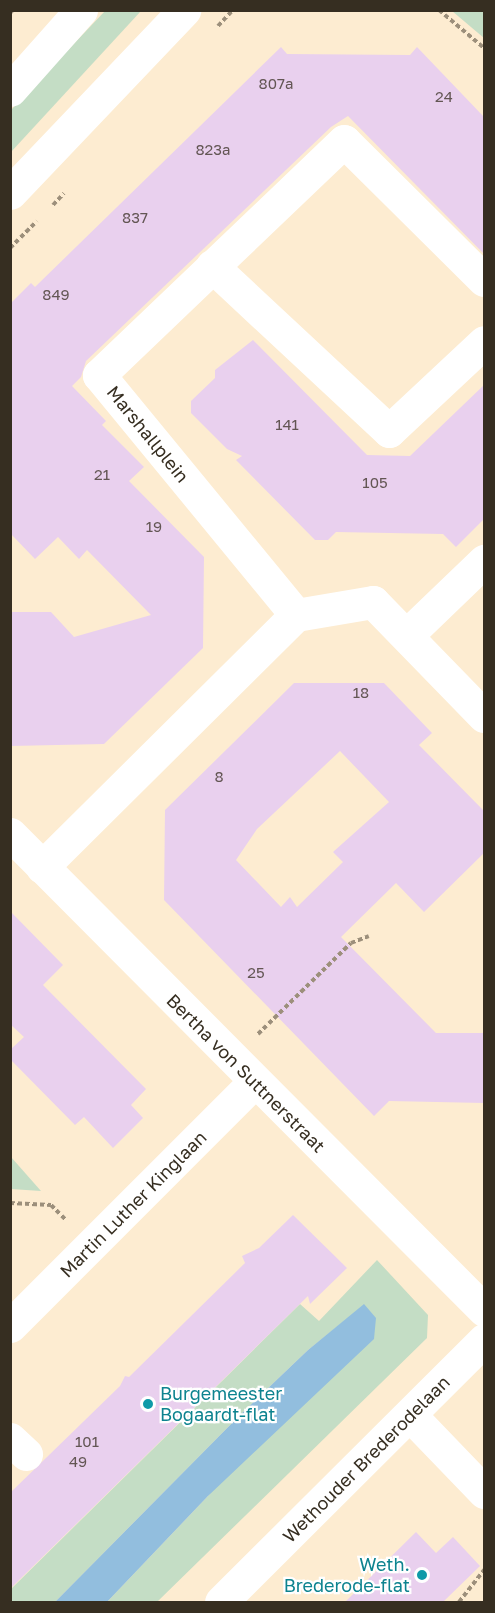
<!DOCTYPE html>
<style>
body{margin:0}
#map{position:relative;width:495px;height:1613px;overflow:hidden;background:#fdecd1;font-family:"Golos Text",sans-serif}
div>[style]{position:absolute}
.green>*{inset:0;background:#c4ddc5}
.water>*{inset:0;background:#92bede}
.building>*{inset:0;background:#e9d0ee}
.path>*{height:4px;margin-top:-2px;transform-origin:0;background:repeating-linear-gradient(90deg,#9c8f7b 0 4.5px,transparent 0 7.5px)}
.minor>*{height:33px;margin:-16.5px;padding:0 16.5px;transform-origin:16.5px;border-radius:16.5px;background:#fff}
.dots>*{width:16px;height:16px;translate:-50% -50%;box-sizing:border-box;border:3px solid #fff;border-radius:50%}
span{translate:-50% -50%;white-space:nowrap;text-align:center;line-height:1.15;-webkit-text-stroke:4.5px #fff;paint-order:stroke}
.number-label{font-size:15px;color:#635654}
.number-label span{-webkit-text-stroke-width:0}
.street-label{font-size:18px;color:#362e21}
.culture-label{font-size:18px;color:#0d838f}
.left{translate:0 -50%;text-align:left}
.right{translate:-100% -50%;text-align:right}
.frame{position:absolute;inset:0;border:12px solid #362e21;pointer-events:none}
</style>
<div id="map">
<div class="green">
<i style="clip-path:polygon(105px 11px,141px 11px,11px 152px,10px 111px)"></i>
<i style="clip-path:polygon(452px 11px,484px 11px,484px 38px)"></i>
<i style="clip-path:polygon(11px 1157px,41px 1191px,11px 1189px)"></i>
<i style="clip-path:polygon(377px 1260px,428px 1315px,427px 1338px,157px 1602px,107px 1602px,208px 1496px,364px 1305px,308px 1350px,241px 1414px,55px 1602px,11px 1602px,11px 1589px,300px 1304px,319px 1321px)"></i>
</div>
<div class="water">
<i style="clip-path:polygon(364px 1304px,376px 1318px,374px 1339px,208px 1496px,107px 1602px,55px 1602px,241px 1414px,308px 1350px)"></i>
</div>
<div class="building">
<i style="clip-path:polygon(281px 47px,287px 54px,410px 55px,417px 47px,484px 117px,484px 254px,348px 116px,331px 127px,86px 361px,81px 377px,72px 386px,106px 421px,102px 425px,144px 467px,129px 481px,204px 557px,203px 648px,104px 744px,10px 746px,10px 612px,51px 612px,74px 637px,151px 615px,87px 550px,79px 559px,58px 537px,35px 559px,10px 533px,10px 304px,31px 283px,35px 287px)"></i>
<i style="clip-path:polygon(253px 340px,367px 455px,410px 456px,484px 385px,484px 519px,456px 547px,443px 534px,336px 532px,328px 540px,315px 540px,236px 460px,242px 456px,227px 449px,191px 413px,191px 401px,215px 378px,215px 370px)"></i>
<i style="clip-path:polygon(evenodd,294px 683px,384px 683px,432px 733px,419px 745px,484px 811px,484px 853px,424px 912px,396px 883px,341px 937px,436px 1033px,484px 1033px,484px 1103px,389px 1101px,374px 1116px,164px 900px,165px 810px,294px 683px,340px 751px,389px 802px,333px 852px,343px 862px,297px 907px,290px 897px,281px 907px,236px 860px,257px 829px,340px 751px)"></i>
<i style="clip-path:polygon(10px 911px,63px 965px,43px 985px,146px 1089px,131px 1105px,143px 1118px,113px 1148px,84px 1117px,75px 1125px,10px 1059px,10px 1050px,24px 1037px,10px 1024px)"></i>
<i style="clip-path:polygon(293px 1215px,347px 1268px,310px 1304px,308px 1296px,10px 1589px,10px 1493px,120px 1386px,125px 1376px,129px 1377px,245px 1263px,242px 1256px,259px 1248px)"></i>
<i style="clip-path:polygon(416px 1532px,436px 1553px,453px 1537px,480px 1566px,443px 1602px,345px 1602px)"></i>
</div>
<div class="path">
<i style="left:439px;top:10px;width:59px;rotate:40.2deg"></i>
<i style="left:10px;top:13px;width:4px;rotate:-45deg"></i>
<i style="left:218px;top:26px;width:22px;rotate:-47deg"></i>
<i style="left:53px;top:205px;width:16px;rotate:-47deg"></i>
<i style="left:10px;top:248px;width:38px;rotate:-45deg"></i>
<i style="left:258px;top:1034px;width:130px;rotate:-44.4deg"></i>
<i style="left:351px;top:943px;width:19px;rotate:-21deg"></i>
<i style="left:10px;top:1203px;width:41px;rotate:2.8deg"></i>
<i style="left:51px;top:1205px;width:21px;rotate:45deg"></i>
<i style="left:459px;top:1602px;width:41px;rotate:-52deg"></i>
</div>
<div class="minor">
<i style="left:10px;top:90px;width:107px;rotate:-48.4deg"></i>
<i style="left:10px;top:193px;width:253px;rotate:-46.4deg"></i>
<i style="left:212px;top:266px;width:242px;rotate:43deg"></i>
<i style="left:389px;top:431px;width:130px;rotate:-43.1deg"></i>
<i style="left:484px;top:280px;width:197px;rotate:-135.2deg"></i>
<i style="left:344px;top:141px;width:339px;rotate:136.3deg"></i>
<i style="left:99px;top:375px;width:310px;rotate:50.6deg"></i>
<i style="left:296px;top:615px;width:78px;rotate:-9.6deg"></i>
<i style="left:373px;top:602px;width:159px;rotate:45.8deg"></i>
<i style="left:407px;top:635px;width:107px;rotate:-43.9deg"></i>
<i style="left:10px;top:834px;width:672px;rotate:45.12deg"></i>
<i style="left:42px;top:867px;width:358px;rotate:-44.8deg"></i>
<i style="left:10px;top:1326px;width:345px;rotate:-45deg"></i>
<i style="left:410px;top:1415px;width:107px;rotate:46.1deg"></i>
<i style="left:10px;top:1439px;width:22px;rotate:43deg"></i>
<i style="left:221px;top:1602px;width:371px;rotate:-44.9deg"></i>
</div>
<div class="dots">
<i style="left:148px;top:1404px;background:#0f9aa8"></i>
<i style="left:422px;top:1575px;background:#0f9aa8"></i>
</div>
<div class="number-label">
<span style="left:276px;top:84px">807a</span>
<span style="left:444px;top:97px">24</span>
<span style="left:213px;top:150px">823a</span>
<span style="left:135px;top:218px">837</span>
<span style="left:56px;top:295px">849</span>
<span style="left:287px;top:425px">141</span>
<span style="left:102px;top:475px">21</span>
<span style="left:375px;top:483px">105</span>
<span style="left:154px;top:527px">19</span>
<span style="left:361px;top:693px">18</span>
<span style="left:219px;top:777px">8</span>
<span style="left:256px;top:973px">25</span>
<span style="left:87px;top:1442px">101</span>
<span style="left:78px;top:1462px">49</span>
</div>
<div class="street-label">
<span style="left:148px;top:434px;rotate:51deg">Marshallplein</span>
<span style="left:246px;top:1073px;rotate:45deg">Bertha von Suttnerstraat</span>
<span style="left:133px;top:1204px;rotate:-45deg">Martin Luther Kinglaan</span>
<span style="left:366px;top:1459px;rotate:-45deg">Wethouder Brederodelaan</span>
</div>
<div class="culture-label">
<span class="left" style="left:160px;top:1404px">Burgemeester<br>Bogaardt-flat</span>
<span class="right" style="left:410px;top:1575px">Weth.<br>Brederode-flat</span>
</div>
<div class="frame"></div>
</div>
